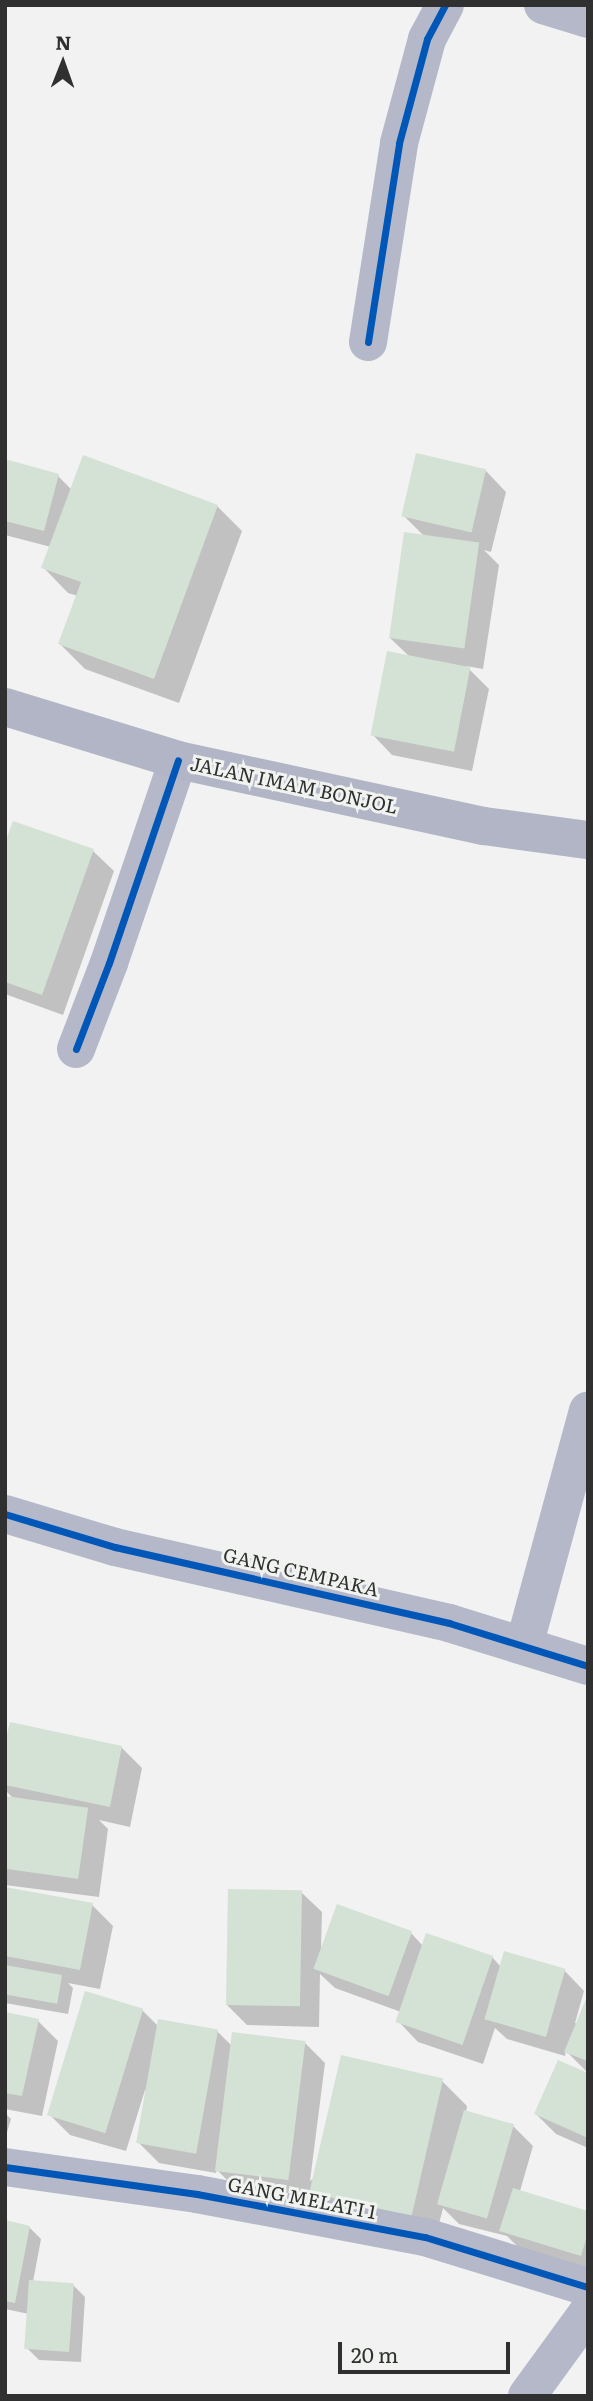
<!DOCTYPE html>
<style>
body{margin:0}
#map{position:relative;width:593px;height:2401px;overflow:hidden;background:#f1f2f1;font-family:Literata,serif}
div>[style]{position:absolute}
.shadow>*{inset:0;background:#0003}
.building>*{inset:0;background:#d3e2d5;transform-origin:0 0}
.street>*{height:38px;margin:-19px;padding:0 19px;transform-origin:19px;border-radius:19px;background:#b4b8c8}
.highway>*{height:38px;margin:-19px;padding:0 19px;transform-origin:19px;border-radius:19px;background:#b1b5c5}
.cycleway>*{height:7px;margin:-3.5px;padding:0 3.5px;transform-origin:3.5px;border-radius:3.5px;background:#0057b8}
span{translate:-50% -50%;white-space:nowrap;text-align:center;line-height:1.15;-webkit-text-stroke:6px #f0f3f0;paint-order:stroke}
.street-label{font-size:19px;color:#2f302f}
.frame{position:absolute;inset:0;border:7px solid #2f302f;pointer-events:none}
.north{position:absolute;left:28px;top:28px;width:70px;height:70px;-webkit-text-stroke:5px #f0f3f0;paint-order:stroke;rotate:1deg;font-size:19px;font-weight:700;line-height:28px;text-align:center;color:#2f302f}
.north::after{content:'';display:block;margin:auto;width:24px;height:32px;background:#2f302f;clip-path:polygon(50% 0,100% 100%,50% 72%,0 100%)}
.scale{position:absolute;left:338px;top:2342px;width:172px;height:32px;box-sizing:border-box;border:4px solid #2f302f;border-top:0;padding-left:9px;font-size:21px;line-height:24px;white-space:nowrap;color:#2f302f;-webkit-text-stroke:5px #f0f3f0;paint-order:stroke}
</style>
<div id="map">
<div class="shadow">
<i style="clip-path:polygon(418px 455px,486px 471px,506px 492px,491px 552px,484px 550px,499px 565px,483px 669px,466px 666px,489px 689px,472px 771px,392px 755px,372px 734px,410px 657px,390px 638px,425px 537px,404px 516px)"></i>
<i style="clip-path:polygon(5px 461px,58px 476px,72px 490px,217px 506px,242px 531px,179px 703px,85px 669px,60px 644px,78px 596px,68px 593px,43px 567px,51px 547px,5px 535px)"></i>
<i style="clip-path:polygon(5px 848px,93px 851px,114px 871px,63px 1015px,5px 994px)"></i>
<i style="clip-path:polygon(121px 1747px,142px 1768px,130px 1827px,99px 1820px,108px 1829px,99px 1897px,5px 1885px,5px 1798px,14px 1799px,5px 1790px,5px 1750px)"></i>
<i style="clip-path:polygon(5px 1889px,92px 1905px,113px 1926px,100px 1989px,68px 1983px,73px 1988px,68px 2014px,5px 2003px)"></i>
<i style="clip-path:polygon(301px 1892px,322px 1912px,321px 1949px,411px 1933px,423px 1946px,492px 1957px,501px 1967px,564px 1970px,584px 1991px,575px 2023px,577px 2024px,588px 1998px,588px 2073px,566px 2051px,565px 2056px,507px 2039px,495px 2028px,483px 2064px,418px 2042px,398px 2021px,401px 2012px,335px 1988px,320px 1974px,319px 2027px,247px 2025px,227px 2005px)"></i>
<i style="clip-path:polygon(142px 2010px,159px 2027px,217px 2031px,232px 2046px,304px 2042px,325px 2063px,310px 2181px,442px 2081px,467px 2106px,466px 2112px,513px 2126px,533px 2146px,520px 2191px,588px 2213px,588px 2271px,522px 2251px,507px 2236px,459px 2224px,443px 2208px,435px 2240px,335px 2216px,309px 2190px,308px 2199px,238px 2191px,217px 2170px,216px 2173px,159px 2163px,138px 2142px,147px 2091px,145px 2090px,126px 2151px,70px 2135px,49px 2114px)"></i>
<i style="clip-path:polygon(5px 2014px,38px 2021px,58px 2041px,42px 2116px,5px 2109px)"></i>
<i style="clip-path:polygon(588px 2075px,588px 2148px,556px 2134px,536px 2114px)"></i>
<i style="clip-path:polygon(5px 2113px,11px 2119px,5px 2139px)"></i>
<i style="clip-path:polygon(5px 2222px,29px 2227px,41px 2239px,33px 2282px,73px 2285px,85px 2297px,81px 2362px,39px 2360px,27px 2348px,29px 2314px,5px 2309px)"></i>
</div>
<div class="building">
<i style="left:416px;top:453px;width:72px;height:65px;rotate:13deg"></i>
<i style="clip-path:polygon(83px 455px,218px 505px,154px 679px,58px 644px,81px 582px,41px 568px)"></i>
<i style="clip-path:polygon(5px 459px,59px 474px,44px 531px,5px 521px)"></i>
<i style="left:404px;top:532px;width:76px;height:107px;rotate:8deg"></i>
<i style="left:387px;top:651px;width:85px;height:86px;rotate:11deg"></i>
<i style="clip-path:polygon(13px 821px,94px 849px,42px 995px,5px 982px,5px 843px)"></i>
<i style="clip-path:polygon(10px 1722px,122px 1746px,110px 1807px,5px 1785px,5px 1742px)"></i>
<i style="left:5px;top:1796px;width:84px;height:72px;rotate:8deg"></i>
<i style="clip-path:polygon(5px 1887px,93px 1903px,80px 1970px,5px 1956px)"></i>
<i style="left:228px;top:1889px;width:74px;height:116px;rotate:1deg"></i>
<i style="left:337px;top:1904px;width:80px;height:69px;rotate:20deg"></i>
<i style="left:426px;top:1933px;width:71px;height:94px;rotate:19deg"></i>
<i style="left:504px;top:1951px;width:64px;height:71px;rotate:16deg"></i>
<i style="left:5px;top:1965px;width:58px;height:29px;rotate:10deg"></i>
<i style="left:85px;top:1991px;width:61px;height:130px;rotate:17deg"></i>
<i style="clip-path:polygon(588px 1994px,588px 2061px,564px 2052px)"></i>
<i style="clip-path:polygon(5px 2012px,39px 2019px,22px 2096px,5px 2093px)"></i>
<i style="left:158px;top:2019px;width:61px;height:126px;rotate:10deg"></i>
<i style="left:232px;top:2032px;width:74px;height:140px;rotate:7deg"></i>
<i style="left:341px;top:2055px;width:105px;height:141px;rotate:13deg"></i>
<i style="clip-path:polygon(558px 2060px,588px 2073px,588px 2138px,534px 2114px)"></i>
<i style="left:464px;top:2110px;width:52px;height:98px;rotate:16deg"></i>
<i style="clip-path:polygon(513px 2188px,588px 2211px,588px 2233px,581px 2256px,499px 2231px)"></i>
<i style="clip-path:polygon(5px 2220px,30px 2226px,15px 2303px,5px 2301px)"></i>
<i style="left:29px;top:2280px;width:45px;height:69px;rotate:4deg"></i>
</div>
<div class="street">
<i style="left:543px;top:5px;width:47px;rotate:17.3deg"></i>
<i style="left:368px;top:342px;width:201px;rotate:-81.1deg"></i>
<i style="left:399px;top:143px;width:108px;rotate:-74.9deg"></i>
<i style="left:427px;top:39px;width:38px;rotate:-62deg"></i>
<i style="left:76px;top:1049px;width:92px;rotate:-69deg"></i>
<i style="left:109px;top:963px;width:214px;rotate:-71.2deg"></i>
<i style="left:5px;top:1514px;width:115px;rotate:16.7deg"></i>
<i style="left:115px;top:1547px;width:343px;rotate:12.8deg"></i>
<i style="left:449px;top:1623px;width:145px;rotate:17.2deg"></i>
<i style="left:524px;top:1646px;width:244px;rotate:-74.8deg"></i>
<i style="left:5px;top:2167px;width:194px;rotate:8deg"></i>
<i style="left:197px;top:2194px;width:232px;rotate:10.7deg"></i>
<i style="left:425px;top:2237px;width:170px;rotate:17.1deg"></i>
<i style="left:527px;top:2396px;width:104px;rotate:-54deg"></i>
</div>
<div class="highway">
<i style="left:5px;top:707px;width:181px;rotate:17deg"></i>
<i style="left:178px;top:760px;width:313px;rotate:12.2deg"></i>
<i style="left:484px;top:826px;width:105px;rotate:7.7deg"></i>
</div>
<div class="cycleway">
<i style="left:368px;top:342px;width:201px;rotate:-81.1deg"></i>
<i style="left:399px;top:143px;width:108px;rotate:-74.9deg"></i>
<i style="left:427px;top:39px;width:38px;rotate:-62deg"></i>
<i style="left:76px;top:1049px;width:92px;rotate:-69deg"></i>
<i style="left:109px;top:963px;width:214px;rotate:-71.2deg"></i>
<i style="left:5px;top:1514px;width:115px;rotate:16.7deg"></i>
<i style="left:115px;top:1547px;width:343px;rotate:12.8deg"></i>
<i style="left:449px;top:1623px;width:145px;rotate:17.2deg"></i>
<i style="left:5px;top:2167px;width:194px;rotate:8deg"></i>
<i style="left:197px;top:2194px;width:232px;rotate:10.7deg"></i>
<i style="left:425px;top:2237px;width:170px;rotate:17.1deg"></i>
</div>
<div class="street-label">
<span style="left:294px;top:785px;rotate:12deg">JALAN IMAM BONJOL</span>
<span style="left:301px;top:1572px;rotate:13deg">GANG CEMPAKA</span>
<span style="left:302px;top:2198px;rotate:11deg">GANG MELATI 1</span>
</div>
<div class="frame"></div>
<div class="north">N</div>
<div class="scale">20 m</div>
</div>
